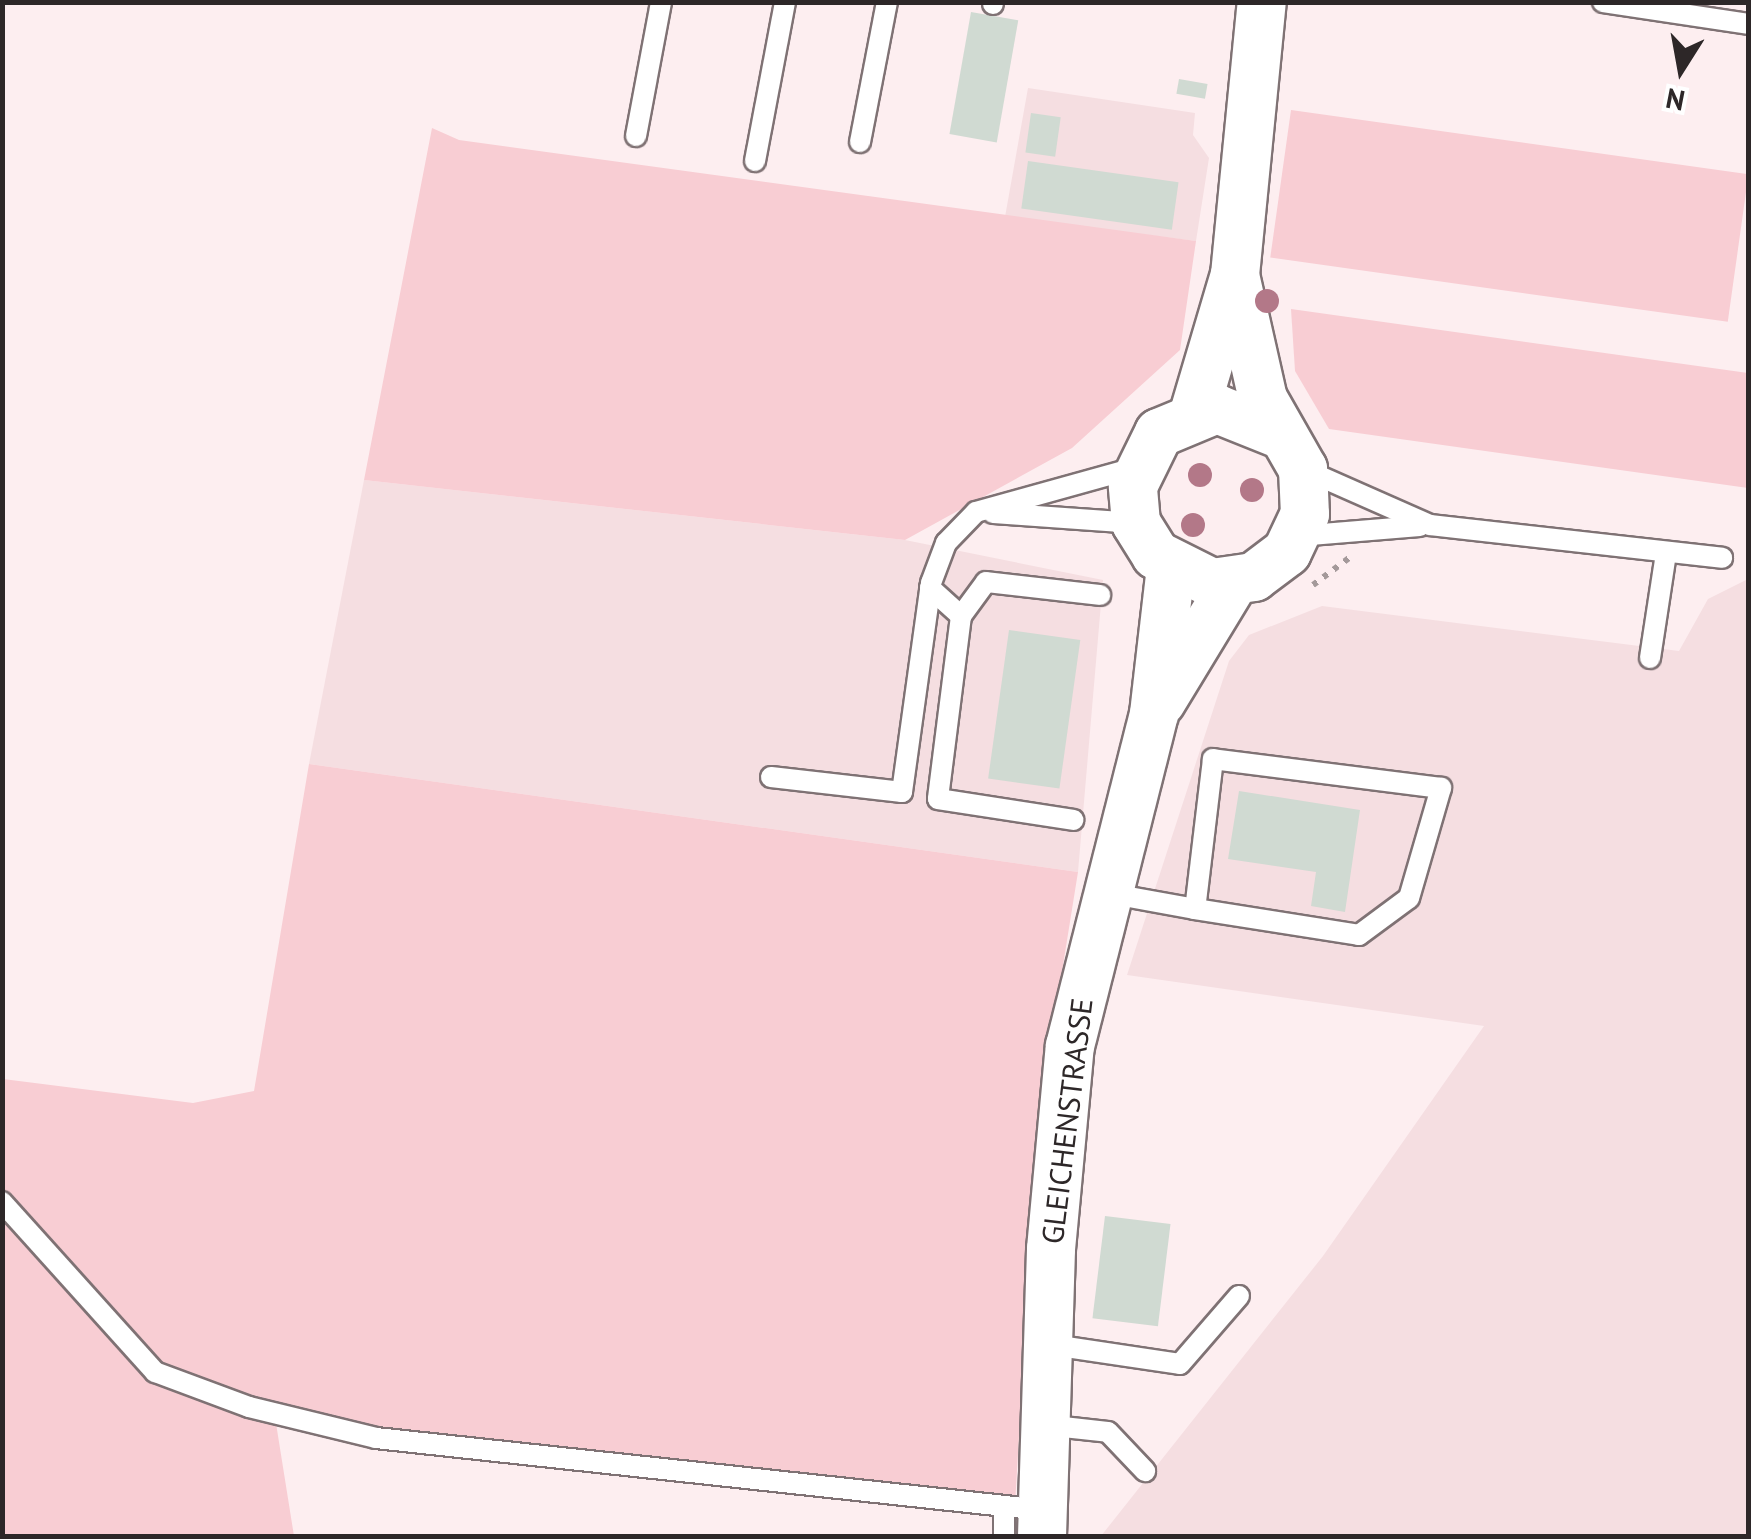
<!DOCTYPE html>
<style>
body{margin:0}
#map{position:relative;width:1751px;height:1539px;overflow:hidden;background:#fdeef0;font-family:"PT Sans",sans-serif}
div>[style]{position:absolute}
.built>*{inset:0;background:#f5dee1}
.green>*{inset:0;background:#f8cdd3;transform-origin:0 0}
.building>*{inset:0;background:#d0dad2;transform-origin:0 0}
.path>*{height:6px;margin-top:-3px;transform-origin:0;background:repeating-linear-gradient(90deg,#a4999a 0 5px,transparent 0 13px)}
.roads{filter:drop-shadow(2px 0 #7f7274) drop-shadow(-2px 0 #7f7274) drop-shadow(0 2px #7f7274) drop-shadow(0 -2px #7f7274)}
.service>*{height:20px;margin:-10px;padding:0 10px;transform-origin:10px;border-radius:10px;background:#fff}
.tertiary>*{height:48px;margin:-24px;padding:0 24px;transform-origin:24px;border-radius:24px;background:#fff}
.trees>*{width:24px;height:24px;margin:-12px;border-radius:50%;background:#b37888}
span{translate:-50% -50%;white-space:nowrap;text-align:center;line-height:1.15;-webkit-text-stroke:8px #fff;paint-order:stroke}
.street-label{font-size:30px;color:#2d2728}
.frame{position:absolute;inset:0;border:5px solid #2d2728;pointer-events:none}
.north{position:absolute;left:1631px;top:20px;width:100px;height:100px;-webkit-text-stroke:8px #fff;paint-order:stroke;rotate:191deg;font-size:28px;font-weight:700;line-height:40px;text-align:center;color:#2d2728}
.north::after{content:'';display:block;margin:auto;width:35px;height:45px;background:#2d2728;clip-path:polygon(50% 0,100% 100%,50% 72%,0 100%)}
</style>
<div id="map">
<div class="built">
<i style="clip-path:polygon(1028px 88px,1195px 113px,1193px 135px,1209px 158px,1196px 241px,1005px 217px)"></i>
<i style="clip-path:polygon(364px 480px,905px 540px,1103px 580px,1078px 872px,309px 764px)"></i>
<i style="clip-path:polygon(1748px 579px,1748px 1536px,1101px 1536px,1323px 1256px,1484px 1026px,1127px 975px,1229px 661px,1249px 635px,1322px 606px,1679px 651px,1708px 599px)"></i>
</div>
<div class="green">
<i style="left:1291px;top:110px;width:462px;height:149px;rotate:8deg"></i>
<i style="clip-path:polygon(432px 128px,459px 140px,1196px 241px,1180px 350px,1072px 448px,905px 540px,364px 480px)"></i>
<i style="clip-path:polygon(1291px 309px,1748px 373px,1748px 488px,1329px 429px,1295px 371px)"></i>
<i style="clip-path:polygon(309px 764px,1078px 872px,1037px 1127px,1015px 1505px,275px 1417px,294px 1536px,3px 1536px,3px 1079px,193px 1103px,254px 1091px)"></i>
</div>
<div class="building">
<i style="left:971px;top:12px;width:48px;height:124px;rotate:10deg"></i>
<i style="left:1179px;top:79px;width:29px;height:15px;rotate:10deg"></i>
<i style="left:1031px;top:113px;width:30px;height:40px;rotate:8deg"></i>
<i style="left:1028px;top:161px;width:152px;height:48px;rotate:8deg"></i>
<i style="left:1009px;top:630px;width:72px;height:150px;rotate:8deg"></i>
<i style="clip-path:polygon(1239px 791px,1360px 810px,1345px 912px,1311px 906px,1316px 872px,1228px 859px)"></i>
<i style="left:1105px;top:1216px;width:66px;height:103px;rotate:7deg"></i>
</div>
<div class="path">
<i style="left:1313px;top:585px;width:45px;rotate:-36.9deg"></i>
</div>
<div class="roads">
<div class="service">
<i style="left:1603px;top:2px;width:147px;rotate:8.6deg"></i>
<i style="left:993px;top:4px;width:2px;rotate:-90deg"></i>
<i style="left:636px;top:136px;width:136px;rotate:-79.4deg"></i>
<i style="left:860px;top:142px;width:143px;rotate:-79.1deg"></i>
<i style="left:755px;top:161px;width:162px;rotate:-79.3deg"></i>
<i style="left:1303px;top:469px;width:139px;rotate:23.8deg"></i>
<i style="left:1430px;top:525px;width:294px;rotate:6.4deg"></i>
<i style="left:993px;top:513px;width:143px;rotate:4deg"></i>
<i style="left:1298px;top:536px;width:122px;rotate:-4.7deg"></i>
<i style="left:930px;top:588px;width:42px;rotate:42.1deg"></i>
<i style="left:961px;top:616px;width:184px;rotate:97.2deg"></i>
<i style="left:938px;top:799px;width:137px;rotate:8.8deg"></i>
<i style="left:961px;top:616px;width:42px;rotate:-53.7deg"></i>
<i style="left:986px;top:582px;width:115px;rotate:6.5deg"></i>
<i style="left:1650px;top:658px;width:106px;rotate:-81.3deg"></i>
<i style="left:771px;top:777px;width:132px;rotate:6.5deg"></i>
<i style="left:902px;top:792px;width:211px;rotate:-82.1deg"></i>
<i style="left:931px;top:583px;width:43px;rotate:-69.4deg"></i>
<i style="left:946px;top:543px;width:43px;rotate:-45.9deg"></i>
<i style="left:976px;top:512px;width:165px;rotate:-15.5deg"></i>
<i style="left:1107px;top:893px;width:89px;rotate:10.3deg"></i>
<i style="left:1195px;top:909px;width:166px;rotate:9deg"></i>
<i style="left:1359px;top:935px;width:62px;rotate:-36.5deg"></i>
<i style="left:1409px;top:898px;width:115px;rotate:-73.8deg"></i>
<i style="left:1441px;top:788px;width:230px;rotate:-172.8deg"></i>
<i style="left:1213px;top:759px;width:151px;rotate:96.8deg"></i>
<i style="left:2px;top:1202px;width:229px;rotate:48deg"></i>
<i style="left:155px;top:1372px;width:100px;rotate:20.4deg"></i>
<i style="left:249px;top:1407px;width:131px;rotate:13.7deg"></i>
<i style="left:376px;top:1438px;width:670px;rotate:6.17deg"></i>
<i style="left:1046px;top:1344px;width:135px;rotate:8.5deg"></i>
<i style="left:1180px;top:1364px;width:90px;rotate:-49.1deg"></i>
<i style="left:1045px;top:1425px;width:63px;rotate:6.3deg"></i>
<i style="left:1108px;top:1432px;width:54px;rotate:46.5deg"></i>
<i style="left:1004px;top:1536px;width:29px;rotate:-90deg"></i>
</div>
<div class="tertiary">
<i style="left:1235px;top:275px;width:127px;rotate:77.3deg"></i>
<i style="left:1263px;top:399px;width:81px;rotate:60.3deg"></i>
<i style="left:1303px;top:469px;width:45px;rotate:87.5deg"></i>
<i style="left:1305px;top:514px;width:42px;rotate:115.3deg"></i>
<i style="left:1287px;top:552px;width:41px;rotate:142.9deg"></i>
<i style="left:1254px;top:577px;width:42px;rotate:171.9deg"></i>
<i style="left:1212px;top:583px;width:63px;rotate:-153.4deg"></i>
<i style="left:1156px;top:555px;width:38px;rotate:-122deg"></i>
<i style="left:1136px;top:523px;width:37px;rotate:-95deg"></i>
<i style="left:1133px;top:486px;width:59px;rotate:-63.9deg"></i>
<i style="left:1159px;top:433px;width:63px;rotate:-22.5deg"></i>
<i style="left:1217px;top:409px;width:70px;rotate:21.8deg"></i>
<i style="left:1194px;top:413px;width:144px;rotate:-73.5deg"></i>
<i style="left:1235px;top:275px;width:274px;rotate:-84.4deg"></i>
<i style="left:1161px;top:702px;width:140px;rotate:-58.7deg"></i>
<i style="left:1042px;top:1536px;width:287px;rotate:-88.2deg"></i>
<i style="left:1051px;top:1249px;width:204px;rotate:-84.7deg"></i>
<i style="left:1070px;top:1046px;width:342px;rotate:-75.8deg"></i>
<i style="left:1154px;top:714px;width:147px;rotate:-83.4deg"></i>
</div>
</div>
<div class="trees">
<i style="left:1267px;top:301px"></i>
<i style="left:1200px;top:475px"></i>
<i style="left:1252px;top:490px"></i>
<i style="left:1193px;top:525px"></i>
</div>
<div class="street-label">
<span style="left:1067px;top:1121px;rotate:-83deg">GLEICHENSTRASSE</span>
</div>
<div class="frame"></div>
<div class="north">N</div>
</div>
